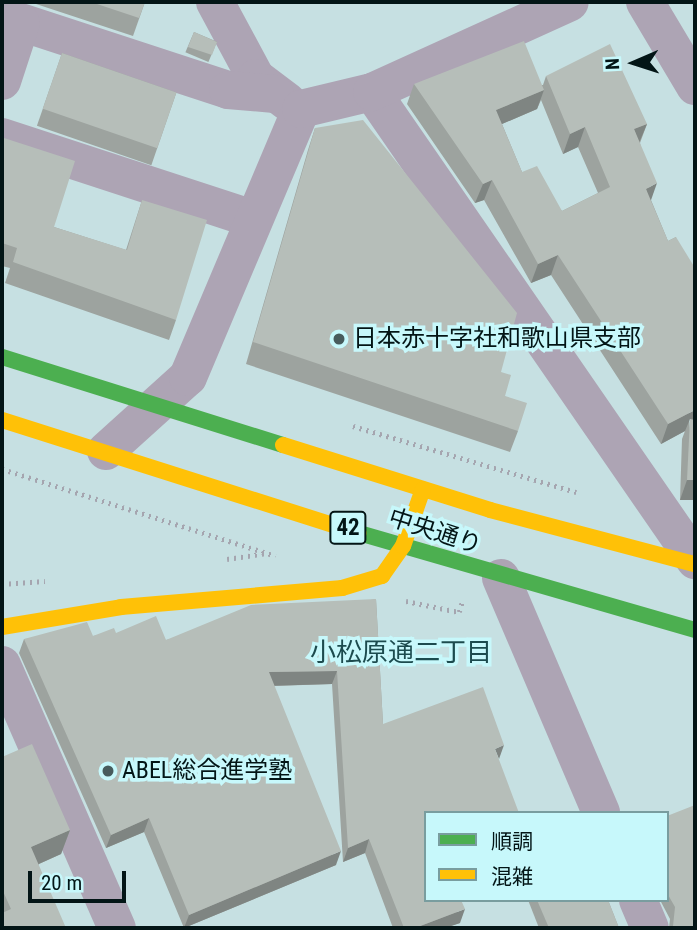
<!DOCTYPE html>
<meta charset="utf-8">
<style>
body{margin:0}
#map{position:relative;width:697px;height:930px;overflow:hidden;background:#c6e0e2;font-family:"Roboto Condensed","Noto Sans JP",sans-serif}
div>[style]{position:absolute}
.path>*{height:4.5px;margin-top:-2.25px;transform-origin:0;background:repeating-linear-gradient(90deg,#a5a5af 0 2px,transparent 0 7px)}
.street>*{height:38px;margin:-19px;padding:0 19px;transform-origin:19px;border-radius:19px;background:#ada4b4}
.fast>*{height:16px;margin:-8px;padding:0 8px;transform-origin:8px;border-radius:8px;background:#4caf50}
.slow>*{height:16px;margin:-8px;padding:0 8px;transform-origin:8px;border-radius:8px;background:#ffc107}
.wall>*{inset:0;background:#9da39f;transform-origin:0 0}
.shaded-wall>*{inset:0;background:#7f8582}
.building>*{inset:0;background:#b6beb9;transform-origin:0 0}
.dots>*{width:19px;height:19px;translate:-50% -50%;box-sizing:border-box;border:4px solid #c7f8fb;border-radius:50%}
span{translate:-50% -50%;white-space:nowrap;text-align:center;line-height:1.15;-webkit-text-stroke:7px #c7f8fb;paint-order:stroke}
.shield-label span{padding:2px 5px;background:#c7f8fb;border:2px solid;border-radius:5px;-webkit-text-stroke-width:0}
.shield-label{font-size:23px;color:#031516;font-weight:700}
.poi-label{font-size:24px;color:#031516}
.left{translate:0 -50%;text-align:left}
.street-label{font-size:24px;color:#031516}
.neighbourhood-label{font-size:26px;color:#1c4b4e}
.frame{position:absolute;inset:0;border:4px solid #031516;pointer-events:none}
.legend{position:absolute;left:424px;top:811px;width:245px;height:91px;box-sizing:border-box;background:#c7f8fb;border:2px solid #799d9f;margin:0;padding:9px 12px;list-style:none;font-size:21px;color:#031516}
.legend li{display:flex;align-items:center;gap:14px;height:35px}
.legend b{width:35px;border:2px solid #799d9f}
.north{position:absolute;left:599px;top:28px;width:70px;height:70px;-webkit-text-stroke:5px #c7f8fb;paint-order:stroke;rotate:267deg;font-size:19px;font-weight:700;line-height:28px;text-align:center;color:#031516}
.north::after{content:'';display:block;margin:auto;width:24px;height:32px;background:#031516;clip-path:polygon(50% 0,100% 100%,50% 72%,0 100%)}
.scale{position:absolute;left:28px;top:871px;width:98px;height:32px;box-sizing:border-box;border:4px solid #031516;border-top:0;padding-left:9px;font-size:21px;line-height:24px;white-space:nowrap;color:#031516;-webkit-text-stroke:5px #c7f8fb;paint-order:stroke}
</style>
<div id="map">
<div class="path">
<i style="left:353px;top:426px;width:233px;rotate:16.5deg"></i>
<i style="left:2px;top:469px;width:287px;rotate:17.6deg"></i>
<i style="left:227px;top:559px;width:40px;rotate:-8.5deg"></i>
<i style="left:2px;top:584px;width:43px;rotate:-4deg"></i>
<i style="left:406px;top:601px;width:54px;rotate:11.7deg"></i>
<i style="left:459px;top:612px;width:10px;rotate:-73deg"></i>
</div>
<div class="street">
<i style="left:215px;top:2px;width:86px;rotate:61.7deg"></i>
<i style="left:256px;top:78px;width:39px;rotate:37deg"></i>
<i style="left:645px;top:2px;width:98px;rotate:59.2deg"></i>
<i style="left:2px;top:16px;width:238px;rotate:18.1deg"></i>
<i style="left:228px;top:90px;width:47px;rotate:4.9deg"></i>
<i style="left:2px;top:81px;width:61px;rotate:-71.9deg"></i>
<i style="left:372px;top:92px;width:569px;rotate:55.39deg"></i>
<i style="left:2px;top:137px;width:264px;rotate:18.1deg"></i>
<i style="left:106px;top:451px;width:110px;rotate:-42.1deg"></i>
<i style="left:188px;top:377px;width:291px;rotate:-67.1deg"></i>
<i style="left:301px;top:109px;width:73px;rotate:-13.5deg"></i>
<i style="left:372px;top:92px;width:217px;rotate:-24.4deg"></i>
<i style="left:501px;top:578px;width:255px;rotate:66.9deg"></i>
<i style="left:2px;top:665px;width:287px;rotate:66.4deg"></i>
<i style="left:638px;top:900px;width:30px;rotate:67deg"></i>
</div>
<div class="fast">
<i style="left:2px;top:357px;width:294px;rotate:17.4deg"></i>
<i style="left:359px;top:533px;width:350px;rotate:16.1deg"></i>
</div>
<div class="slow">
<i style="left:2px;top:420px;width:374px;rotate:17.6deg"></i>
<i style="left:283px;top:445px;width:217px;rotate:17.4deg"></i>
<i style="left:490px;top:510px;width:212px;rotate:14.8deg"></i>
<i style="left:2px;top:627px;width:121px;rotate:-9.5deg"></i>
<i style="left:121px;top:607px;width:222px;rotate:-4.9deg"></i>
<i style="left:342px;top:588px;width:42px;rotate:-16.7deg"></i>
<i style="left:382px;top:576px;width:37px;rotate:-55deg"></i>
<i style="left:403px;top:546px;width:60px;rotate:-70.7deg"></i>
</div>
<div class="wall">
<i style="clip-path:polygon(37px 2px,145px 2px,133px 36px,36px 4px)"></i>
<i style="left:194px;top:32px;width:25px;height:22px;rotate:23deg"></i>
<i style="left:62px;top:53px;width:121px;height:77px;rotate:19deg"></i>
<i style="clip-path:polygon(evenodd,546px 76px,647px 124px,640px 143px,651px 200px,668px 241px,676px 237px,695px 500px,680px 500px,682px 439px,685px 431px,661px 444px,551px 275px,531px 283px,484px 200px,475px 203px,407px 104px,414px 84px,543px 85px,546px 76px,541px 100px,563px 154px,578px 147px,598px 193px,562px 211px,522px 172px,502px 124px,537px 109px,541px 100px)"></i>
<i style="clip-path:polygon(315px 128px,501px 372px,505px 396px,518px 431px,510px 452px,246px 364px,308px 150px)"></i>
<i style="clip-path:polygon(2px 143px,54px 227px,126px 250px,142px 200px,176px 320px,169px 340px,5px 283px,10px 268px,2px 266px)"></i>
<i style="clip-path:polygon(376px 599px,383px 724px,426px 813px,460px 923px,445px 928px,393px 928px,365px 853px,343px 862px,332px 684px,274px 686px,336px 865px,184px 928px,144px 832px,106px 848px,19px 653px,24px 639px,93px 636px,116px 633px,166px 640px)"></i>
<i style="clip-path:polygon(2px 757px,70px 830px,61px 854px,39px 864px,2px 928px)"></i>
<i style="clip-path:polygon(667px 816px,695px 928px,669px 928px,670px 919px,660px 900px,667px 900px)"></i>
<i style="clip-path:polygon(528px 900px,608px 900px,619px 928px,539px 928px)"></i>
</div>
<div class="shaded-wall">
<i style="clip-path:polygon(544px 90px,537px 109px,488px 130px,496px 110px)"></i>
<i style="clip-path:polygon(647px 124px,639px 143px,634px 129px)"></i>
<i style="clip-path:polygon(585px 127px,578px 147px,563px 154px,570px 134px)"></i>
<i style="clip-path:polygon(492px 180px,484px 200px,475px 203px,483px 184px)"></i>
<i style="clip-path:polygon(657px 183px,650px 203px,646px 189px)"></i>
<i style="clip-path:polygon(558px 255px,551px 275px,531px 283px,538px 264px)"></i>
<i style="clip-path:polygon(695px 410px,695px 425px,690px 419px,685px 431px,661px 444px,668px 424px)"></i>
<i style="clip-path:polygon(687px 480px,695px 480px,695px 500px,680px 500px)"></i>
<i style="clip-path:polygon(337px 671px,332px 684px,264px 686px,269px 672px)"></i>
<i style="clip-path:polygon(504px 745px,499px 759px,495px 749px)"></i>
<i style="clip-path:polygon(149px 818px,144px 832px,106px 848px,111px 835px)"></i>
<i style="clip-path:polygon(70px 830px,61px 854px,23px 871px,31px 847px)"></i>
<i style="clip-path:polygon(369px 839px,365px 853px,343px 862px,348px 848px)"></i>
<i style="clip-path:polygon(341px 851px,336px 865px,184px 928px,189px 915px)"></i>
<i style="clip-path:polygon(465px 909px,460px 923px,445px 928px,415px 928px)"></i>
</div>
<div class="building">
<i style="clip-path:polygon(91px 2px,145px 2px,139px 18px)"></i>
<i style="clip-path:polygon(194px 32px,217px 42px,212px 55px,188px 47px)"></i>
<i style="clip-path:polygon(524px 41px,544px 90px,496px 110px,522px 172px,537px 166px,562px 211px,610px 187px,585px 127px,570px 134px,546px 76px,610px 44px,647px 124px,634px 129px,657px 183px,646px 189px,668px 241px,676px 237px,695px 268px,695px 410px,668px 424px,558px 255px,538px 264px,492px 180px,483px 184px,414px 84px)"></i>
<i style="left:62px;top:53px;width:121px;height:59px;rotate:19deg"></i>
<i style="clip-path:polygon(363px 120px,517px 313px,501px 372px,511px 375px,505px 396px,527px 403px,518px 431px,253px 342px,315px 128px)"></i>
<i style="clip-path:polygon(4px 138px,75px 161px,54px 227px,127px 250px,142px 200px,207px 220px,176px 320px,13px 262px,17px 248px,2px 243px,2px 144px)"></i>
<i style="clip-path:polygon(690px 419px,695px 420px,695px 480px,687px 480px)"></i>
<i style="clip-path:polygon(376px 599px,383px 724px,483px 687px,504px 745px,495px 749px,519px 813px,426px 813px,426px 900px,461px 900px,465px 909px,415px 928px,404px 928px,369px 839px,348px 848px,337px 671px,269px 672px,341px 851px,189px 915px,149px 818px,111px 835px,24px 639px,87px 622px,93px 636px,114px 628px,116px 633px,156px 616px,166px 640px,251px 605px)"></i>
<i style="clip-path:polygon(32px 744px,70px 830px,31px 847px,66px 928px,2px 928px,2px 913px,11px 909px,2px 889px,2px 757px)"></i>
<i style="clip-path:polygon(695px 805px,695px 928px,674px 928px,673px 926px,675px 907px,667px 893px,667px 816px)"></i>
<i style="clip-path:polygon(537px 900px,608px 900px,619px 928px,549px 928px)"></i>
</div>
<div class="dots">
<i style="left:339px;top:339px;background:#475c5d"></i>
<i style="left:108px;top:771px;background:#475c5d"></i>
</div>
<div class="shield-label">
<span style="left:348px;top:528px">42</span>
</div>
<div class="poi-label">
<span class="left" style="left:353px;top:339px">日本赤十字社和歌山県支部</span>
<span class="left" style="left:122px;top:771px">ABEL総合進学塾</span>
</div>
<div class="street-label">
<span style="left:435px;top:532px;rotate:18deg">中央通り</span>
</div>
<div class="neighbourhood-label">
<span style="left:401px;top:653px">小松原通二丁目</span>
</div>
<div class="frame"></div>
<ul class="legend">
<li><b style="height:9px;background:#4caf50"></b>順調</li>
<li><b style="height:9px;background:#ffc107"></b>混雑</li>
</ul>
<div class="north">N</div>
<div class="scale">20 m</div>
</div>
